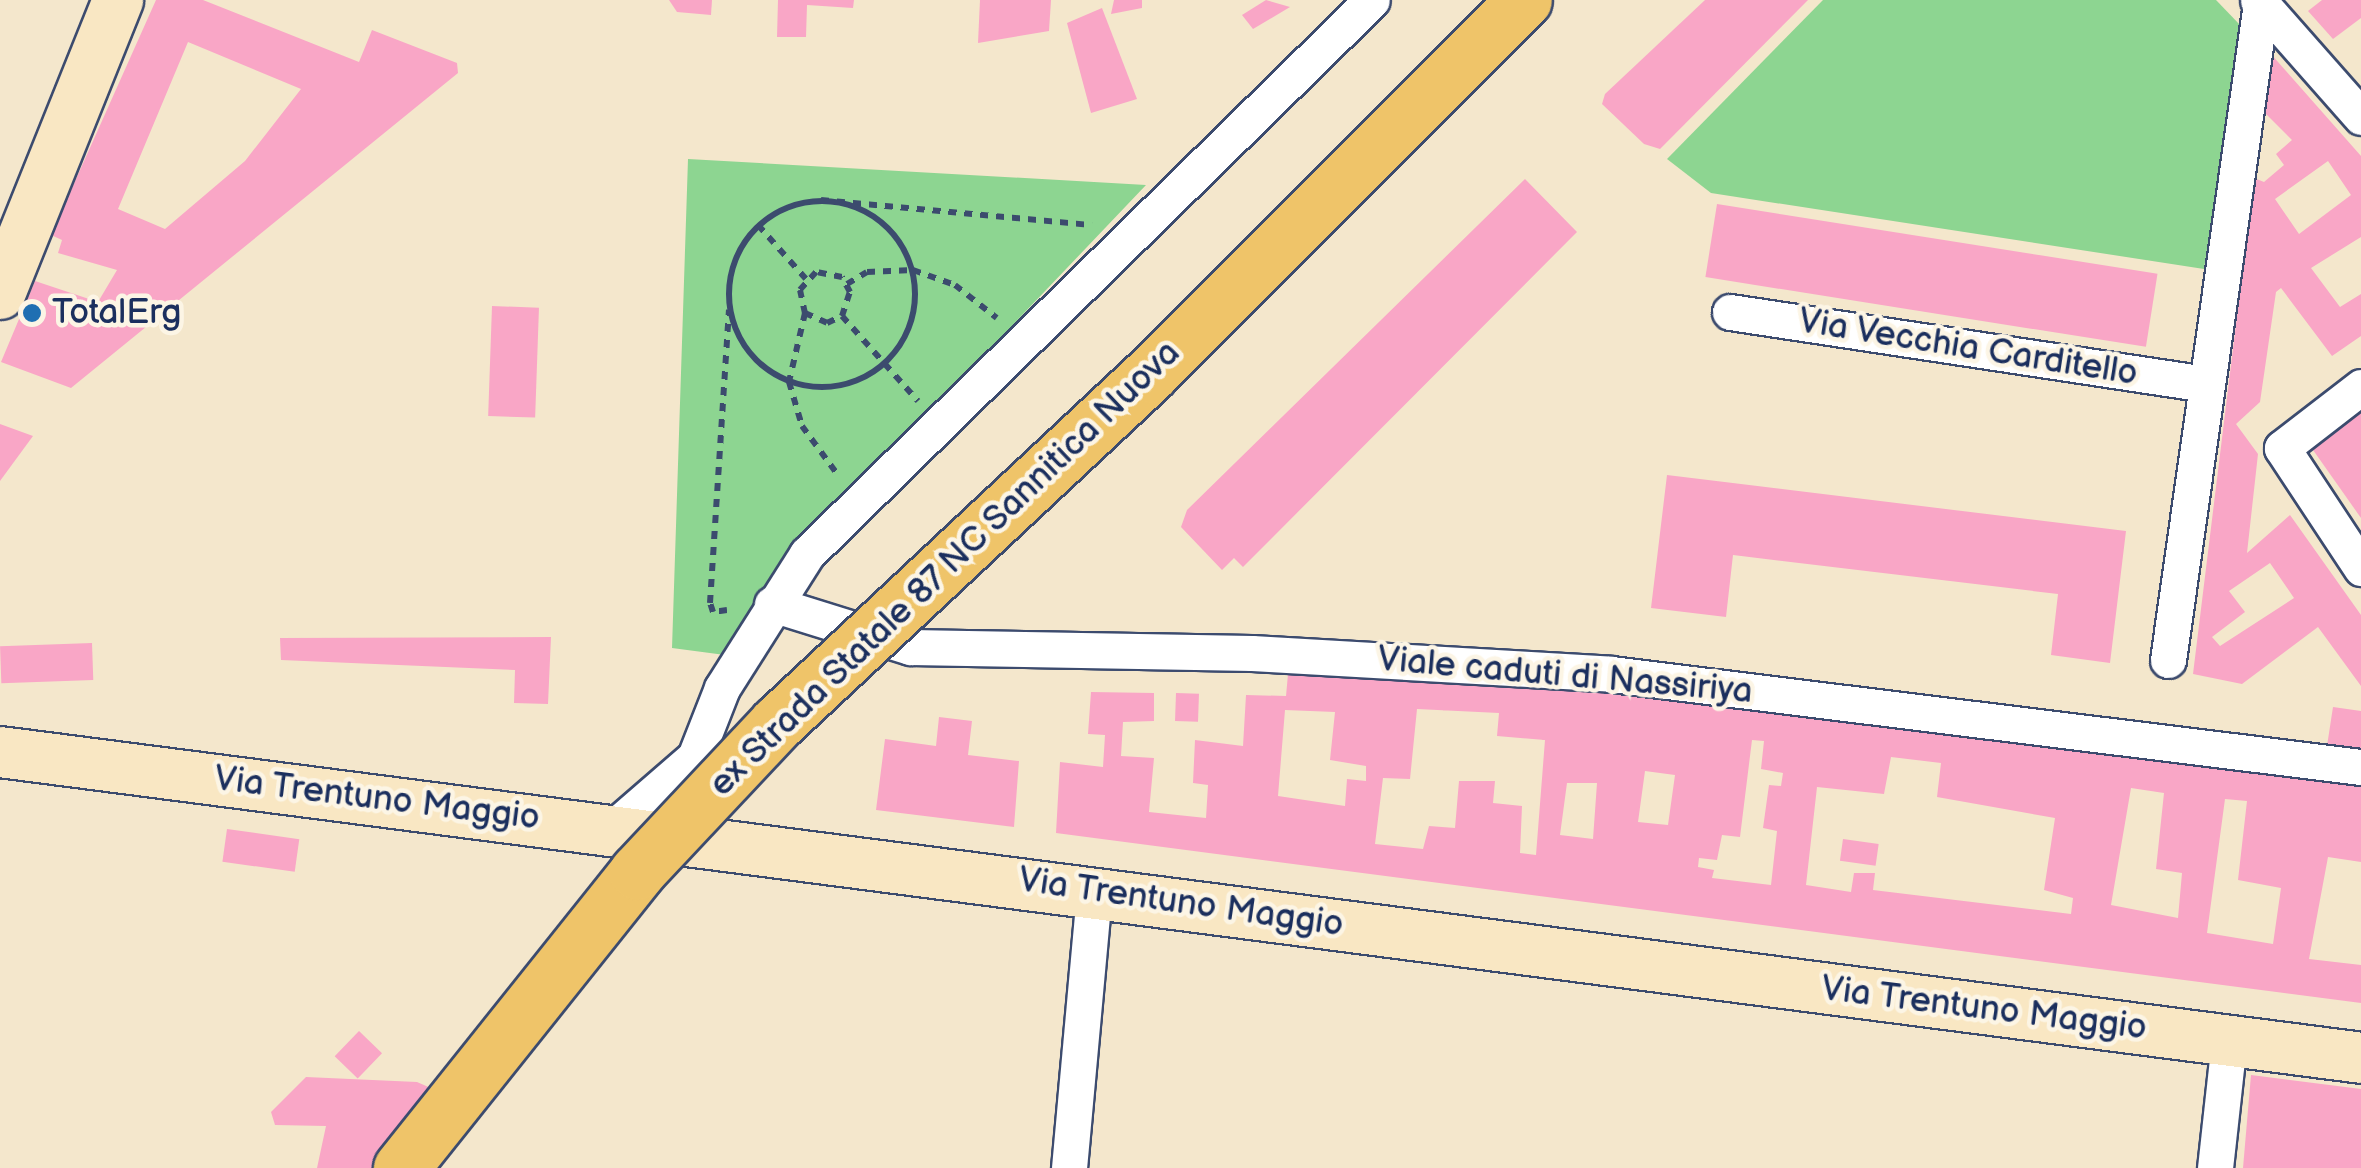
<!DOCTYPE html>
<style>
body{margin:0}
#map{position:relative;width:2361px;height:1168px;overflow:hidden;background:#f4e7cc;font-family:"Balsamiq Sans",sans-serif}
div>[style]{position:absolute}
.green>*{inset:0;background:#8dd591}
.building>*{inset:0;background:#f9a6c6;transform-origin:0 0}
.path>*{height:6px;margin-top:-3px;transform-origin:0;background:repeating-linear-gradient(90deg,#3c4b6e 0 8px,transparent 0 16px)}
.path>.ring{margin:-3px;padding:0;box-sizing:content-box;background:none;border:6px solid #3c4b6e;border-radius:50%}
.roads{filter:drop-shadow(2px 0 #3c4b6e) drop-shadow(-2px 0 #3c4b6e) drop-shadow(0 2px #3c4b6e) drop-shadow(0 -2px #3c4b6e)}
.street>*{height:35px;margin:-17.5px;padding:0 17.5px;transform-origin:17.5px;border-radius:17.5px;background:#fff}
.secondary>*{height:50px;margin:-25px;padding:0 25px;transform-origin:25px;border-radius:25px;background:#f9e7c3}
.bridges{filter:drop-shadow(2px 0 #3c4b6e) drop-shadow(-2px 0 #3c4b6e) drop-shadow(0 2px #3c4b6e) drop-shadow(0 -2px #3c4b6e)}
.highway-bridge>*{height:55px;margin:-27.5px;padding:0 27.5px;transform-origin:27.5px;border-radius:27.5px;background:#efc469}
.dots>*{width:28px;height:28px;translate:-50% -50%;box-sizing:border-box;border:5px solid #fcf5e5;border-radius:50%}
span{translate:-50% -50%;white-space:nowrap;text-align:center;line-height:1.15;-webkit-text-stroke:9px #fcf5e5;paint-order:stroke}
.poi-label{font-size:35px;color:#1b2f5e}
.left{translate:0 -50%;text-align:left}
.street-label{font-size:35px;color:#1b2f5e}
</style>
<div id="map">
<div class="green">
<i style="clip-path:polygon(1823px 0,2216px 0,2241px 26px,2204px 269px,1711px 193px,1667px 159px)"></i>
<i style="clip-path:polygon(688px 159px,1146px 185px,792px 557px,725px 655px,672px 648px)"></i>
</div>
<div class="building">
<i style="clip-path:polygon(evenodd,156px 0,203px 0,359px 62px,372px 30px,457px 63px,458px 73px,71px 388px,1px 362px,35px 281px,98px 302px,117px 270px,58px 253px,62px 240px,51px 235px,156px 0,188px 42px,301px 89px,245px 161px,165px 229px,118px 209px,188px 42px)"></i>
<i style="clip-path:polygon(669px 0,712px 0,711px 15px,677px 12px)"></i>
<i style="clip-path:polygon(778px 0,854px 0,853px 8px,807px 5px,806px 37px,777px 37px)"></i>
<i style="clip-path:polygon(980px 0,1051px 0,1049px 31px,978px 43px)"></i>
<i style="clip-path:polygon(1114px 0,1142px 0,1142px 8px,1111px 14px)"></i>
<i style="clip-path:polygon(1266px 0,1290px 7px,1253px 29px,1242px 15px)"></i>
<i style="clip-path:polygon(1705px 0,1808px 0,1660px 149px,1644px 144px,1602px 104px,1605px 94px)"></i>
<i style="clip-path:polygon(2322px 0,2361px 0,2361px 18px,2333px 39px,2308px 11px)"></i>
<i style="clip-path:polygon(1102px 8px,1137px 99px,1091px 113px,1067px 23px)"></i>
<i style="clip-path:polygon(evenodd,2270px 53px,2361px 156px,2361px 237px,2311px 268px,2340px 307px,2361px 294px,2361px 336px,2332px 356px,2281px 288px,2276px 292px,2260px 402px,2236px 424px,2258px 454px,2247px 553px,2290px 515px,2361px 615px,2361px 686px,2318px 627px,2242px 684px,2193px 674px,2254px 178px,2264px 182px,2284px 165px,2276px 154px,2292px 140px,2263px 111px,2270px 53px,2328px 161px,2351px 195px,2299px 234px,2275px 199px,2328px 161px,2270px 53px,2270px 563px,2294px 598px,2220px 646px,2212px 637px,2245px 612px,2229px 591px,2270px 563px)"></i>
<i style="clip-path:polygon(1525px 179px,1577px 232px,1243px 567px,1234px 558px,1222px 570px,1181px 527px,1187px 510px)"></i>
<i style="left:1717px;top:204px;width:446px;height:74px;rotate:9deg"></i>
<i style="left:492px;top:306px;width:47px;height:110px;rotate:2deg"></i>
<i style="clip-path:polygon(2361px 401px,2361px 518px,2306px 440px)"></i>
<i style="clip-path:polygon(0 424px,33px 436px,0 481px)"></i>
<i style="clip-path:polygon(1667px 475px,2126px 531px,2110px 663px,2051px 655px,2058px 594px,1733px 555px,1726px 617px,1651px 608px)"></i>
<i style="clip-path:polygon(551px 637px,548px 704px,514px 703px,515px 670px,281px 660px,280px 638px)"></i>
<i style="left:92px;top:643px;width:37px;height:92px;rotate:88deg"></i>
<i style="clip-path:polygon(evenodd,1289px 663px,1500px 676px,2361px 782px,2361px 862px,2328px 857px,2309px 959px,2361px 965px,2361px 1003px,1056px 833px,1060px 762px,1103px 767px,1105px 735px,1088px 734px,1091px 692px,1154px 693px,1154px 721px,1123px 722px,1121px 756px,1154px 758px,1149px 812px,1206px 818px,1208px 785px,1193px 783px,1195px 740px,1243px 746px,1246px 695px,1286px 696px,1289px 663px,1417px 709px,1499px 713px,1497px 736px,1545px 740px,1536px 855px,1520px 853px,1522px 806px,1493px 803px,1495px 781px,1459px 781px,1455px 828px,1429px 826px,1423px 849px,1375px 844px,1383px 778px,1410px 779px,1417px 709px,1289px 663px,1285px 710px,1335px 712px,1330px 760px,1366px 766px,1366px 781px,1347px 779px,1345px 806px,1278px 796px,1285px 710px,1289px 663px,1752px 740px,1764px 741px,1761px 769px,1783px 773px,1781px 786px,1769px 785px,1763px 828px,1777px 831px,1771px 885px,1712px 878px,1714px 870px,1698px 867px,1699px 858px,1717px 860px,1722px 835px,1740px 837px,1752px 740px,1289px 663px,1891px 757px,1941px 763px,1937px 797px,2055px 818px,2044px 890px,2073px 898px,2071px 914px,1873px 890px,1875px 873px,1854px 873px,1851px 892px,1806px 885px,1817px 787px,1884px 794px,1891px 757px,1289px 663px,1645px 771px,1675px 775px,1668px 825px,1638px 822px,1645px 771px,1289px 663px,1567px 783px,1597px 783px,1593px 839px,1560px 835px,1567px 783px,1289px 663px,2131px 788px,2164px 793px,2156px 869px,2182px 873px,2178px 918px,2111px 905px,2131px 788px,1289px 663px,2225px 799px,2247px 801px,2238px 880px,2281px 888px,2273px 944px,2207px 933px,2225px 799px)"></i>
<i style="left:1176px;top:693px;width:23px;height:28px;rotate:2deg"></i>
<i style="clip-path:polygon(2333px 707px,2361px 711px,2361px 750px,2327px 746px)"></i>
<i style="clip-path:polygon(939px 717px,972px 721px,968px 755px,1019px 761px,1014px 827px,876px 810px,885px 739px,936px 746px)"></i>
<i style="left:227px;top:829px;width:73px;height:33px;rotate:8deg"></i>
<i style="left:1843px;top:839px;width:36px;height:22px;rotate:8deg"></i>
<i style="left:359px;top:1031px;width:32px;height:35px;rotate:44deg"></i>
<i style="clip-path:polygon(2251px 1075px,2361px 1089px,2361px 1168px,2243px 1168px)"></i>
<i style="clip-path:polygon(306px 1077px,417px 1082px,433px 1089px,377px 1168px,317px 1168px,326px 1126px,275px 1125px,271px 1112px)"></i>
</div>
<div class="path">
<i style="left:821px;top:200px;width:272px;rotate:5.3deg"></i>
<i class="ring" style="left:729px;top:201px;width:180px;height:180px"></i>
<i style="left:758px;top:225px;width:72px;rotate:48.4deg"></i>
<i style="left:847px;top:284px;width:23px;rotate:-31deg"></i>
<i style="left:867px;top:272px;width:46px;rotate:-2.5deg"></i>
<i style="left:913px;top:270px;width:45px;rotate:19.7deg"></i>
<i style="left:955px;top:285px;width:53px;rotate:38.2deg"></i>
<i style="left:805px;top:313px;width:24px;rotate:24deg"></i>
<i style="left:827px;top:323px;width:17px;rotate:-25deg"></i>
<i style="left:842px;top:316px;width:25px;rotate:-72deg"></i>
<i style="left:850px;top:292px;width:17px;rotate:-118deg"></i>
<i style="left:842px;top:277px;width:26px;rotate:-169deg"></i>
<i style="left:816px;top:272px;width:24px;rotate:132deg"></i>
<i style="left:800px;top:290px;width:24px;rotate:78deg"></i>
<i style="left:805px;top:313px;width:71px;rotate:103.1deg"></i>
<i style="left:789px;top:382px;width:46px;rotate:73.5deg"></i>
<i style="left:802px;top:426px;width:61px;rotate:53.7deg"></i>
<i style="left:842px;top:316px;width:114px;rotate:48.2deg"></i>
<i style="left:727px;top:610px;width:14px;rotate:172deg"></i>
<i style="left:713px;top:612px;width:9px;rotate:-108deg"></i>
<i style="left:710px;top:603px;width:294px;rotate:-86.3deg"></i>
</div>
<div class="roads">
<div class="street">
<i style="left:2258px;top:0;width:156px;rotate:48.6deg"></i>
<i style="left:1730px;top:312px;width:482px;rotate:8.6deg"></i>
<i style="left:2361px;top:387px;width:100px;rotate:142.3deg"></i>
<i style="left:2282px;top:448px;width:144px;rotate:56.6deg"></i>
<i style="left:772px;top:604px;width:145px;rotate:17.3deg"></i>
<i style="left:910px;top:647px;width:342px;rotate:1deg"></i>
<i style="left:1252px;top:653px;width:360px;rotate:3.3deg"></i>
<i style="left:1611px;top:674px;width:756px;rotate:7.07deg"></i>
<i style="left:2168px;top:660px;width:664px;rotate:-81.94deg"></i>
<i style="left:613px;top:828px;width:108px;rotate:-40.9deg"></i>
<i style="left:695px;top:757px;width:74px;rotate:-68.6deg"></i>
<i style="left:722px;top:688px;width:159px;rotate:-57.6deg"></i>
<i style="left:807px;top:554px;width:791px;rotate:-44.44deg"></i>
<i style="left:1069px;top:1168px;width:277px;rotate:-84.8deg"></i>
<i style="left:2215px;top:1168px;width:128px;rotate:-83.7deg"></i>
</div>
<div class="secondary">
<i style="left:0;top:294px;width:317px;rotate:-68.1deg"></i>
<i style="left:0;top:752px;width:2381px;rotate:7.38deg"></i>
</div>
</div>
<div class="bridges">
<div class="highway-bridge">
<i style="left:401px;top:1168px;width:379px;rotate:-51.4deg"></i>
<i style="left:637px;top:872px;width:204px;rotate:-46.8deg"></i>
<i style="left:777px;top:723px;width:509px;rotate:-43.09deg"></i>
<i style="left:1149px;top:375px;width:530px;rotate:-45deg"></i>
</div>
</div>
<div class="dots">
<i style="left:32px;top:313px;background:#1f6fb2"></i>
</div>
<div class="poi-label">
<span class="left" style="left:52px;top:313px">TotalErg</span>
</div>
<div class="street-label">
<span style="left:1968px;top:348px;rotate:9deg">Via Vecchia Carditello</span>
<span style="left:945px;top:569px;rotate:-44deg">ex Strada Statale 87 NC Sannitica Nuova</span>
<span style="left:1565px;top:676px;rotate:5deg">Viale caduti di Nassiriya</span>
<span style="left:377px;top:799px;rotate:7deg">Via Trentuno Maggio</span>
<span style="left:1181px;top:903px;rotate:8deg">Via Trentuno Maggio</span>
<span style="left:1984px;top:1009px;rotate:7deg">Via Trentuno Maggio</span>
</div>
</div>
